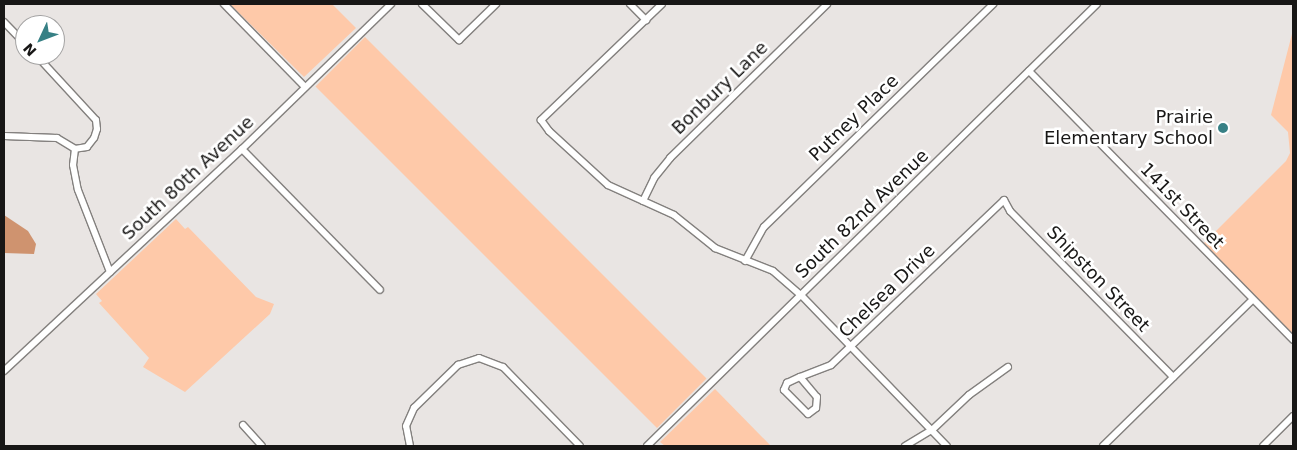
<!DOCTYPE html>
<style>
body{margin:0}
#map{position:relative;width:1297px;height:450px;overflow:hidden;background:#e9e5e3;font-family:"DejaVu Sans",sans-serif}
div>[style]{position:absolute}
.green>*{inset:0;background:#fec9a9;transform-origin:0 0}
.water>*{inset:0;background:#cf936f}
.roads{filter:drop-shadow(1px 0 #83807e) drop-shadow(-1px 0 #83807e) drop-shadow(0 1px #83807e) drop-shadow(0 -1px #83807e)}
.street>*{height:6px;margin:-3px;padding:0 3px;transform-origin:3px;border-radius:3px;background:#fff}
.dots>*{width:14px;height:14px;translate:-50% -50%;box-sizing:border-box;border:2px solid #fff;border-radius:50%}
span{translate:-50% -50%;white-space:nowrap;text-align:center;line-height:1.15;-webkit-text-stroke:5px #fff;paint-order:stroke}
.street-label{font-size:18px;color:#181716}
.poi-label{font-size:18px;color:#181716}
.right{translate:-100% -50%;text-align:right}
.frame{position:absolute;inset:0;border:5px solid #181716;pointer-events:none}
.north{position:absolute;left:15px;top:15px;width:50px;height:50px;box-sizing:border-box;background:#fff;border:1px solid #a3a2a2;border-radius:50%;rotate:227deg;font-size:14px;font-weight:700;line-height:20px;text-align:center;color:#181716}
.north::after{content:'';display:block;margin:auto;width:18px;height:22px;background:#378085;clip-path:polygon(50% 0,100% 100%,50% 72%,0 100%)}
</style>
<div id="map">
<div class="green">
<i style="clip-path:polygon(230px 4px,332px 4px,356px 28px,304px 77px)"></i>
<i style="clip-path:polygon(1293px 30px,1293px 336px,1204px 243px,1286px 161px,1290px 153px,1288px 132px,1271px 115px)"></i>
<i style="left:365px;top:37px;width:483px;height:70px;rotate:45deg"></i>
<i style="clip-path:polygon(176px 219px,185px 229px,188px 227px,256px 297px,274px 304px,270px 314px,185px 392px,143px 367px,149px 358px,99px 303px,102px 301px,96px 294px)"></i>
<i style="clip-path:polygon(715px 389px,771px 446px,665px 446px,660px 442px)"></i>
</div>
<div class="water">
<i style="clip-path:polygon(4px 215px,28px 231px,36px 244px,34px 254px,4px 253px)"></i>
</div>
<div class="roads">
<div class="street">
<i style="left:224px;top:4px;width:116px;rotate:45.7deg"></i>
<i style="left:422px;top:4px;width:52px;rotate:44.2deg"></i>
<i style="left:459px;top:40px;width:52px;rotate:-44.2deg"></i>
<i style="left:630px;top:4px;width:23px;rotate:45deg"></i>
<i style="left:662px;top:4px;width:168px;rotate:136.2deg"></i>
<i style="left:541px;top:120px;width:14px;rotate:54deg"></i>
<i style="left:549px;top:131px;width:80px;rotate:42.5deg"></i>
<i style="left:608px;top:185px;width:72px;rotate:24.4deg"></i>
<i style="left:674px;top:215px;width:53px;rotate:38.8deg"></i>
<i style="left:715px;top:248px;width:62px;rotate:21.6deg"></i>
<i style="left:773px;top:271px;width:37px;rotate:41deg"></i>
<i style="left:801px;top:295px;width:210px;rotate:46deg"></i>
<i style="left:4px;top:22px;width:30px;rotate:46deg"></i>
<i style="left:36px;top:55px;width:88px;rotate:47.3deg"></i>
<i style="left:96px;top:120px;width:9px;rotate:84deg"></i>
<i style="left:97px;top:129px;width:9px;rotate:108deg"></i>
<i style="left:94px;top:138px;width:11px;rotate:128deg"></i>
<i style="left:87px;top:147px;width:12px;rotate:171deg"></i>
<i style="left:1029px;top:71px;width:377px;rotate:45.5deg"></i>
<i style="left:4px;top:136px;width:53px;rotate:2.2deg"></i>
<i style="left:57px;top:138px;width:21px;rotate:31deg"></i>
<i style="left:75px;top:149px;width:16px;rotate:97deg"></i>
<i style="left:73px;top:165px;width:25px;rotate:79deg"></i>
<i style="left:78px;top:190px;width:88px;rotate:68.7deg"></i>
<i style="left:242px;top:149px;width:197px;rotate:45.6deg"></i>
<i style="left:643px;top:201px;width:25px;rotate:-64deg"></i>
<i style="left:654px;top:178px;width:26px;rotate:-51deg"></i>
<i style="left:670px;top:158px;width:220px;rotate:-44.4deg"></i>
<i style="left:745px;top:261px;width:39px;rotate:-61deg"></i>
<i style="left:764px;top:227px;width:320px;rotate:-44.2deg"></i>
<i style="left:4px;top:371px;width:325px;rotate:-43deg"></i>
<i style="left:242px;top:149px;width:208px;rotate:-44.2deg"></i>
<i style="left:800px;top:377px;width:26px;rotate:50deg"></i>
<i style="left:817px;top:397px;width:11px;rotate:95deg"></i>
<i style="left:816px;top:408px;width:10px;rotate:143deg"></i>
<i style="left:808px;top:414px;width:34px;rotate:-135deg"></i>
<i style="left:784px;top:390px;width:8px;rotate:-67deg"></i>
<i style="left:787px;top:383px;width:14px;rotate:-25deg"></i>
<i style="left:800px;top:377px;width:33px;rotate:-21deg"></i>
<i style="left:831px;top:365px;width:239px;rotate:-43.6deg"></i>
<i style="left:1004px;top:200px;width:13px;rotate:61deg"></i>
<i style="left:1010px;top:211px;width:233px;rotate:45.5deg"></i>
<i style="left:243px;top:425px;width:28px;rotate:48deg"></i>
<i style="left:410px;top:446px;width:20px;rotate:-101deg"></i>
<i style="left:406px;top:426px;width:20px;rotate:-66deg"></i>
<i style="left:414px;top:408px;width:62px;rotate:-44.3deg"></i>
<i style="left:458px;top:365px;width:22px;rotate:-18deg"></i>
<i style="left:479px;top:358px;width:26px;rotate:21deg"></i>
<i style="left:503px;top:367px;width:110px;rotate:45.7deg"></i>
<i style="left:647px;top:446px;width:631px;rotate:-44.49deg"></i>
<i style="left:905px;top:446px;width:31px;rotate:-31deg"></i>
<i style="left:932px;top:430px;width:51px;rotate:-43.4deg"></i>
<i style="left:969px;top:395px;width:48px;rotate:-35.7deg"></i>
<i style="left:1103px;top:446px;width:209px;rotate:-44.4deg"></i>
<i style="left:1263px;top:446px;width:42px;rotate:-45deg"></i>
</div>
</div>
<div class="dots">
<i style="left:1223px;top:128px;background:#378085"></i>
</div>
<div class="street-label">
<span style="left:720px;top:88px;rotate:-44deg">Bonbury Lane</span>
<span style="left:854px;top:118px;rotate:-44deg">Putney Place</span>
<span style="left:188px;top:178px;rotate:-43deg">South 80th Avenue</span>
<span style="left:1182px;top:206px;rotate:46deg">141st Street</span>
<span style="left:862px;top:214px;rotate:-44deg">South 82nd Avenue</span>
<span style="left:1098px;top:279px;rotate:46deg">Shipston Street</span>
<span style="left:887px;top:291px;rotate:-44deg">Chelsea Drive</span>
</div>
<div class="poi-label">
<span class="right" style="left:1213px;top:128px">Prairie<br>Elementary School</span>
</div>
<div class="frame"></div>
<div class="north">N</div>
</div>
